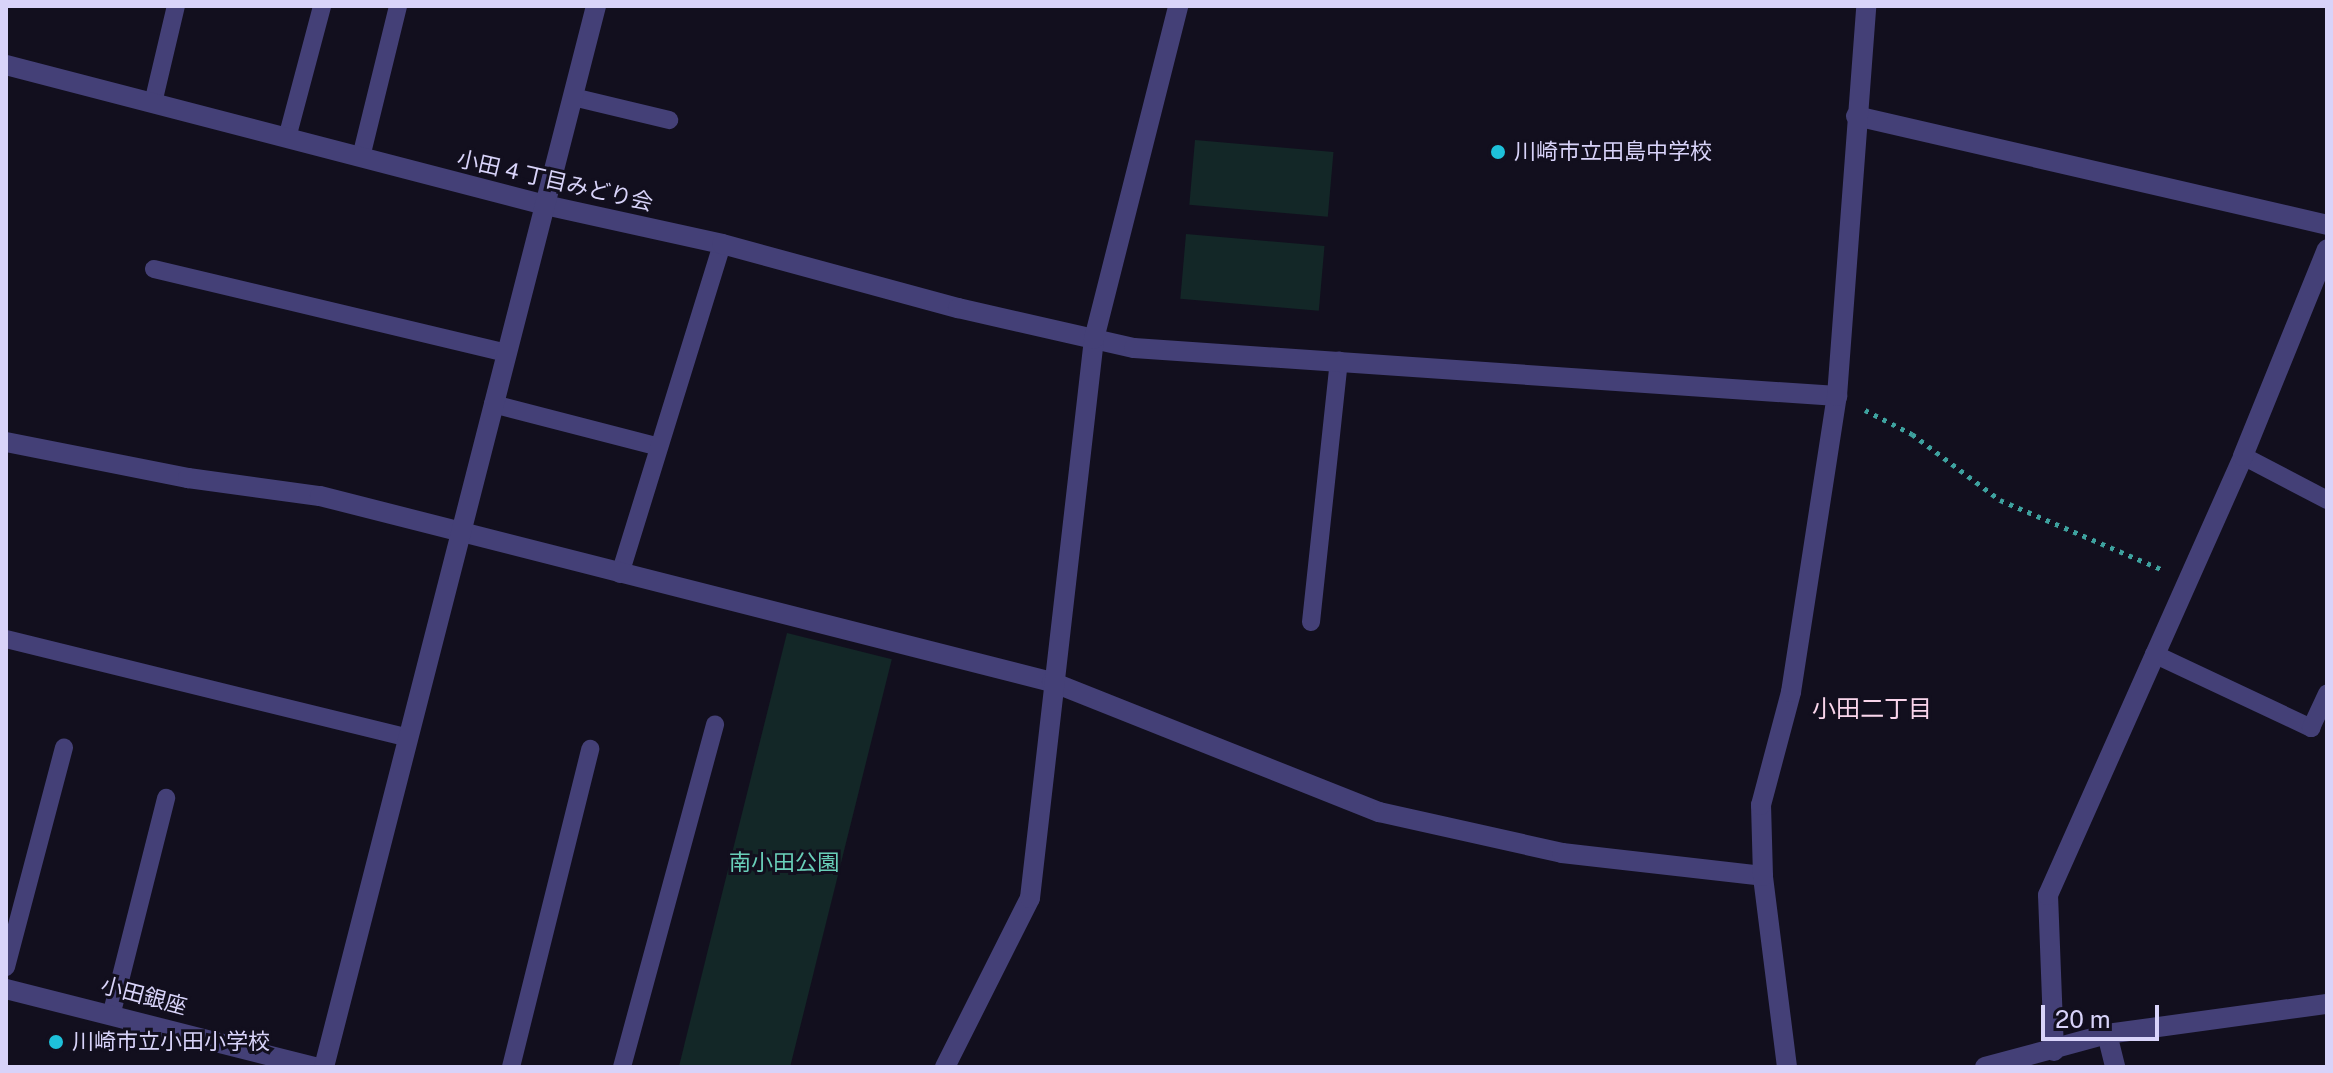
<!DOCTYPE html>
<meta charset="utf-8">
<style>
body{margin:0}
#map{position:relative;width:2333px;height:1073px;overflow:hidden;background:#120f1e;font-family:"Public Sans","Noto Sans JP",sans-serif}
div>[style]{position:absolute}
.green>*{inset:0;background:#132727;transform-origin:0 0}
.path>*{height:5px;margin-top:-2.5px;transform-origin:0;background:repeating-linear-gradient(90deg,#3ea29f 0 4px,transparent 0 10px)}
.service>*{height:18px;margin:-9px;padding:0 9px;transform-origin:9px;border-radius:9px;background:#444077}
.minor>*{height:20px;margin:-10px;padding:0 10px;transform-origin:10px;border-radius:10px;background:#444077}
.dots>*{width:22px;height:22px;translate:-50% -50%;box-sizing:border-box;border:4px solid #120f1e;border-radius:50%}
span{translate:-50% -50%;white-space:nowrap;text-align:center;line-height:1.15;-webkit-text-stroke:6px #120f1e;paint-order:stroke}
.poi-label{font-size:22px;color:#d8d3f9}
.left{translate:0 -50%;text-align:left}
.street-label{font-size:22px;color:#d8d3f9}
.park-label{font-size:22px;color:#69cfb9}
.neighbourhood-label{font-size:24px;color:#f9d5eb}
.frame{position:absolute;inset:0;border:8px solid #d8d3f9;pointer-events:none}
.scale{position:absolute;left:2041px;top:1005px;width:118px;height:36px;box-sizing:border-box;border:4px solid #d8d3f9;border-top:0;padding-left:10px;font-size:24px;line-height:28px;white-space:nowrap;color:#d8d3f9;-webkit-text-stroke:6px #120f1e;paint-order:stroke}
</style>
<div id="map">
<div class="green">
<i style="left:1195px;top:140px;width:139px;height:65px;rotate:5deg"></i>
<i style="left:1186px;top:234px;width:139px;height:65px;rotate:5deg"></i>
<i style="left:787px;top:633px;width:108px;height:448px;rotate:14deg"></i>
</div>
<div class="path">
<i style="left:1865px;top:410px;width:53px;rotate:27.1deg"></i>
<i style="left:1912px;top:434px;width:110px;rotate:36.9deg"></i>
<i style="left:2000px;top:500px;width:175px;rotate:23.2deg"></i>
</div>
<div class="service">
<i style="left:573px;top:97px;width:99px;rotate:13.5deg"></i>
<i style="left:153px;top:103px;width:100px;rotate:-76.7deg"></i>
<i style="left:287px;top:138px;width:137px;rotate:-75.1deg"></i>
<i style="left:361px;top:157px;width:155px;rotate:-76.2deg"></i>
<i style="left:154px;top:269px;width:363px;rotate:13.4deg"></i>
<i style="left:493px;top:404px;width:171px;rotate:14.5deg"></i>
<i style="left:2243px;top:456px;width:95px;rotate:27.6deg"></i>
<i style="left:620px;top:574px;width:345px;rotate:-72.8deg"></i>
<i style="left:1311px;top:622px;width:263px;rotate:-83.9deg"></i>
<i style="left:6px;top:639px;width:411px;rotate:13.8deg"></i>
<i style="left:2154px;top:654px;width:174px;rotate:25.2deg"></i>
<i style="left:2311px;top:728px;width:38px;rotate:-65deg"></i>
<i style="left:6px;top:967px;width:227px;rotate:-75.2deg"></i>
<i style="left:112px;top:1012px;width:221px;rotate:-75.8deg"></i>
<i style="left:511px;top:1067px;width:328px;rotate:-76deg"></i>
<i style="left:622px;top:1067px;width:355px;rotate:-74.8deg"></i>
</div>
<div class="minor">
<i style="left:6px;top:65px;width:557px;rotate:14.56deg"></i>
<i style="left:545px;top:205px;width:181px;rotate:12.4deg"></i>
<i style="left:722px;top:244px;width:245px;rotate:15.2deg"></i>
<i style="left:958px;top:308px;width:180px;rotate:12.8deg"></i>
<i style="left:1134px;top:348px;width:705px;rotate:3.91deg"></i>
<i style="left:1856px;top:116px;width:483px;rotate:13deg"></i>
<i style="left:6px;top:442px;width:186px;rotate:11.2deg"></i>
<i style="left:188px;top:478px;width:133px;rotate:7.8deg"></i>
<i style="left:320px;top:496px;width:755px;rotate:14.26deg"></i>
<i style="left:1052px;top:682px;width:352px;rotate:21.7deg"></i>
<i style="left:1379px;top:812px;width:188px;rotate:12.6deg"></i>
<i style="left:1562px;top:853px;width:202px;rotate:6.5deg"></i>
<i style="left:6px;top:989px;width:319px;rotate:14.2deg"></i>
<i style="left:2107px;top:1034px;width:34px;rotate:76deg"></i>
<i style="left:2054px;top:1051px;width:156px;rotate:-92.2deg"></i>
<i style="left:2048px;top:895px;width:480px;rotate:-66deg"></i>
<i style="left:2243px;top:456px;width:223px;rotate:-67.9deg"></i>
<i style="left:324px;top:1067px;width:1095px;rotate:-75.62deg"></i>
<i style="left:945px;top:1067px;width:189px;rotate:-63.3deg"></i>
<i style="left:1030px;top:898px;width:563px;rotate:-83.47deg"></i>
<i style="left:1094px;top:339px;width:343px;rotate:-75.8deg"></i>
<i style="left:1787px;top:1067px;width:193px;rotate:-97.2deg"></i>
<i style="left:1763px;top:876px;width:71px;rotate:-91.6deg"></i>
<i style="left:1761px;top:805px;width:117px;rotate:-75.1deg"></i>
<i style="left:1791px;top:692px;width:300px;rotate:-81.2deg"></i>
<i style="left:1837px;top:396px;width:391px;rotate:-85.7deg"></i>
<i style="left:1985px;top:1067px;width:126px;rotate:-15.1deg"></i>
<i style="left:2107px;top:1034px;width:222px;rotate:-7.8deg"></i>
</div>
<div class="dots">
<i style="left:1498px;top:152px;background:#1ec1da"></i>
<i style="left:56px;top:1042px;background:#1ec1da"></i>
</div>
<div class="poi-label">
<span class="left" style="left:1514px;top:152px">川崎市立田島中学校</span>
<span class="left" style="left:72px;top:1042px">川崎市立小田小学校</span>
</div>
<div class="street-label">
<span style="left:555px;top:181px;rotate:13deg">小田 4 丁目みどり会</span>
<span style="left:144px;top:996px;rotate:15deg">小田銀座</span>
</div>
<div class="park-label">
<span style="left:784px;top:863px">南小田公園</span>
</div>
<div class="neighbourhood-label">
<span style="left:1872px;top:709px">小田二丁目</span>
</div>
<div class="frame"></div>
<div class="scale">20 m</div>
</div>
